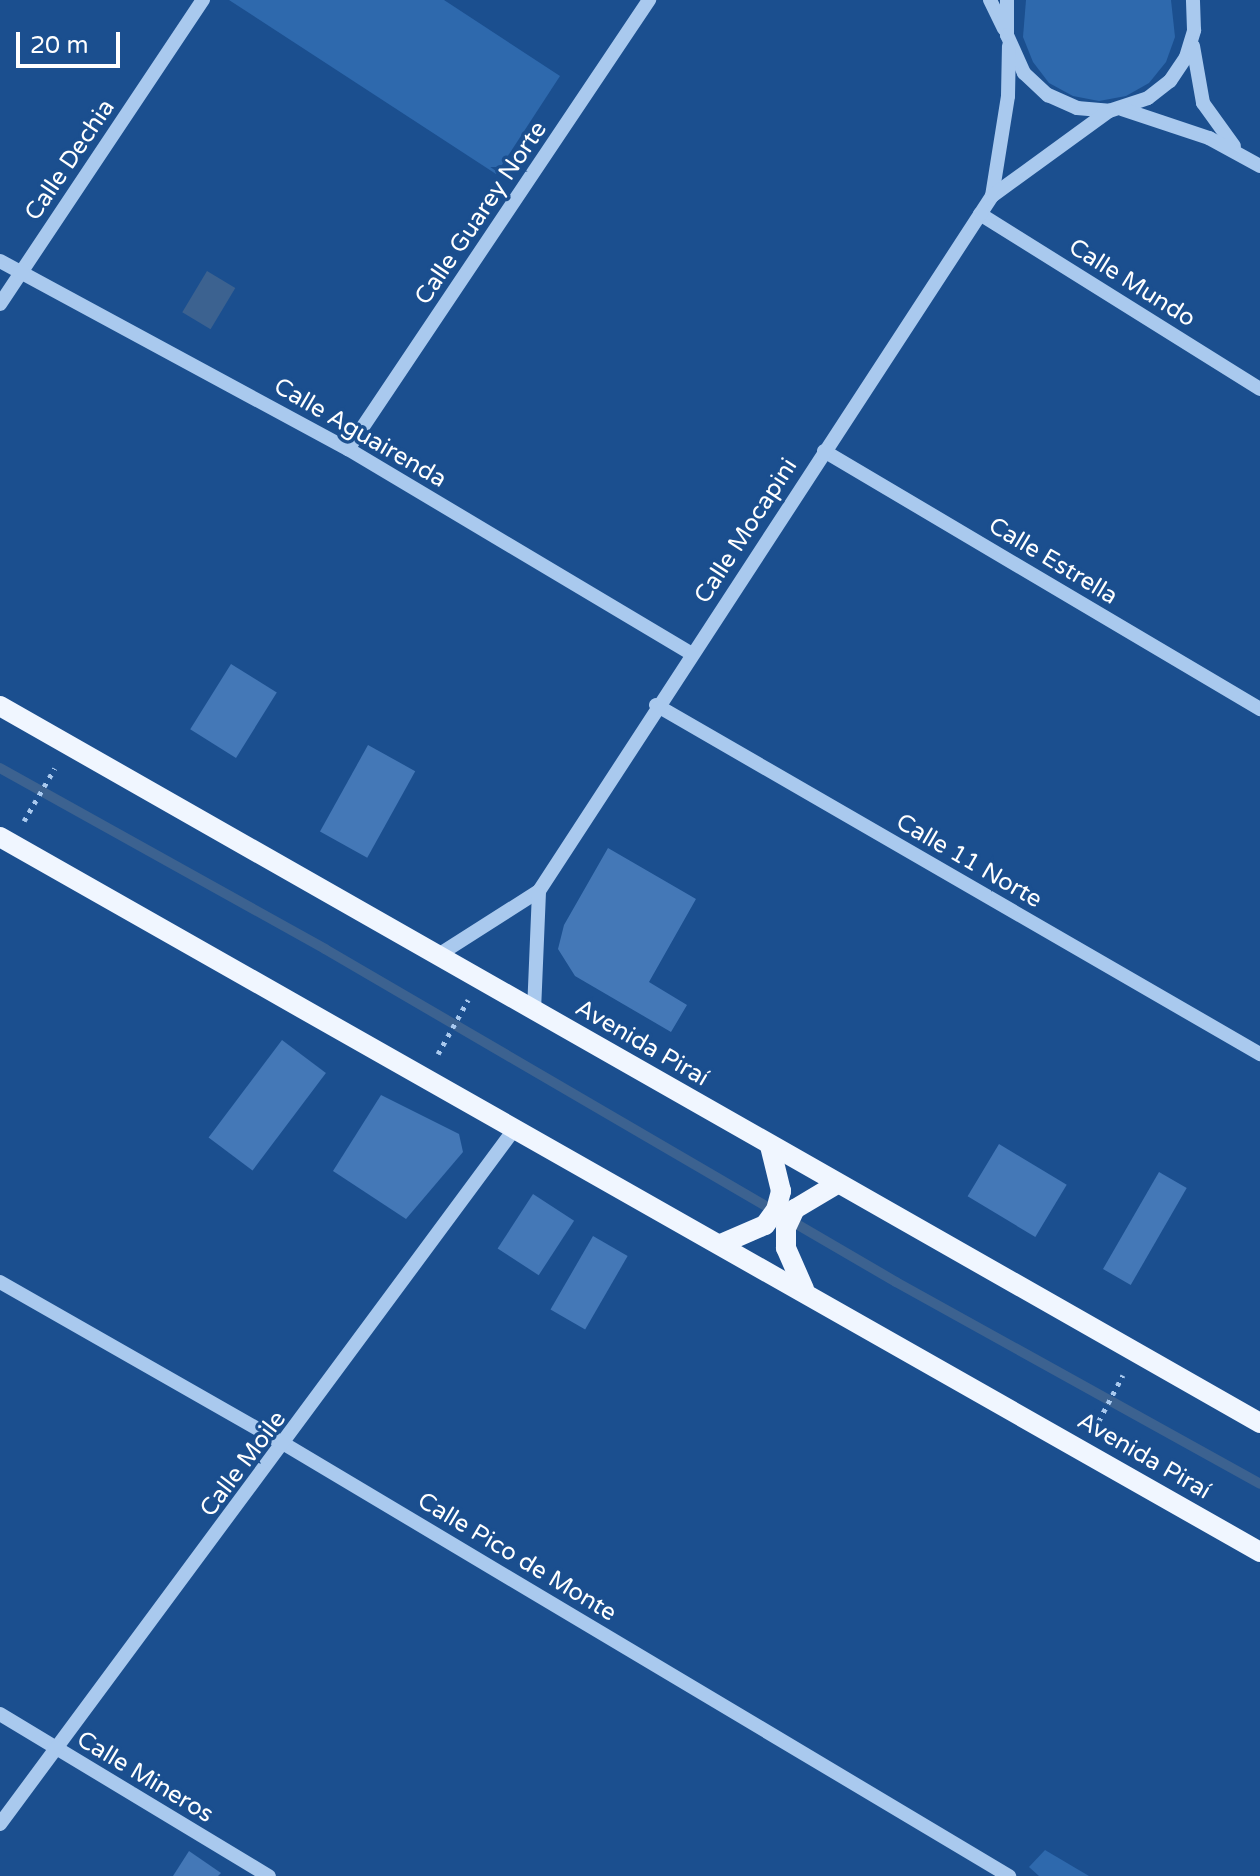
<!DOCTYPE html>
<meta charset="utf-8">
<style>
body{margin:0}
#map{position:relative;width:1260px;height:1876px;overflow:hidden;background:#1b4f8f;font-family:"Varela Round",sans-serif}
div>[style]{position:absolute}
.green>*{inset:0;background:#2e69ad}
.water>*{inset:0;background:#3c6290;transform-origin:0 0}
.stream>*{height:10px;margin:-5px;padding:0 5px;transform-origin:5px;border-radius:5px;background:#3c6290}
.building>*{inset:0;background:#4478b7;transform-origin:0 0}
.path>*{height:5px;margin-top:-2.5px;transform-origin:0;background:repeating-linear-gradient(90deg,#a9c9ee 0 4px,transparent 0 10px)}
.minor>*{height:14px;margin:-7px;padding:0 7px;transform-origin:7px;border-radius:7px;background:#a9c9ee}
.major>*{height:20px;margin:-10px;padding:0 10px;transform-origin:10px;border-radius:10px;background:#f0f6ff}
span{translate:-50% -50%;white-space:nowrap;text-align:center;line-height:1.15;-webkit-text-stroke:7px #1b4f8f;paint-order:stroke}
.street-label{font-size:24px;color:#fff}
.scale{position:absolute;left:16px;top:32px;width:104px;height:36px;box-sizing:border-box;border:4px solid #fff;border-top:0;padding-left:10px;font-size:24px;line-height:28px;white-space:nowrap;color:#fff;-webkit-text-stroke:6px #1b4f8f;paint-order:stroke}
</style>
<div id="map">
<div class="green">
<i style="clip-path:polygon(229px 0,444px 0,560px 76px,496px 174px)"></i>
<i style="clip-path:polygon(1026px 0,1171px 0,1175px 37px,1166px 62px,1149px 83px,1126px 96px,1099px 101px,1073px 96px,1049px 83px,1033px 62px,1023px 37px)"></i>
<i style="clip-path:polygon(1045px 1850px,1089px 1876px,1039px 1876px,1029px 1867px)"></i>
</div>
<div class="water">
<i style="left:207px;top:271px;width:33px;height:48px;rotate:31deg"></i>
</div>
<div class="stream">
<i style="left:0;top:768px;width:372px;rotate:29.1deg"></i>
<i style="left:325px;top:949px;width:661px;rotate:30.25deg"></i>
<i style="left:896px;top:1282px;width:416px;rotate:29deg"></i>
</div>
<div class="building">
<i style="left:231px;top:664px;width:54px;height:77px;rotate:32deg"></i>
<i style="left:368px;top:745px;width:54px;height:99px;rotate:29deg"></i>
<i style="clip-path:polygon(608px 848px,696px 899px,649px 982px,687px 1005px,671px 1032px,575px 976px,558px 949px,564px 925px)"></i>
<i style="left:282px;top:1040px;width:55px;height:122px;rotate:37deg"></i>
<i style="clip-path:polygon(381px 1095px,459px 1134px,463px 1152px,406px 1219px,333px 1171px)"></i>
<i style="left:999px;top:1144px;width:79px;height:61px;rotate:31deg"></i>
<i style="left:1159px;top:1172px;width:32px;height:112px;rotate:30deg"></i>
<i style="left:533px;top:1194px;width:49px;height:65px;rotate:33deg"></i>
<i style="left:593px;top:1236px;width:40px;height:85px;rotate:30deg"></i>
<i style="clip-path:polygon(189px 1851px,221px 1873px,218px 1876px,173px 1876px)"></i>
</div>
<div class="path">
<i style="left:24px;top:821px;width:61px;rotate:-59.7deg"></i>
<i style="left:438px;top:1054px;width:62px;rotate:-60.9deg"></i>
<i style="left:1094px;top:1430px;width:62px;rotate:-62.2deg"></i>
</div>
<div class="minor">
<i style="left:990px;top:0;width:32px;rotate:64deg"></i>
<i style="left:1007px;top:0;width:35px;rotate:90deg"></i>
<i style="left:1007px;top:35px;width:42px;rotate:65.9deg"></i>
<i style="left:1024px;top:73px;width:33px;rotate:43deg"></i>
<i style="left:1048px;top:95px;width:32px;rotate:24deg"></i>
<i style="left:1077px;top:108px;width:32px;rotate:5deg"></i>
<i style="left:1109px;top:111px;width:41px;rotate:-18.4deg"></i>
<i style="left:1148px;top:98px;width:28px;rotate:-38deg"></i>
<i style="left:1170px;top:81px;width:29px;rotate:-56deg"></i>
<i style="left:1186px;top:57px;width:28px;rotate:-73deg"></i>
<i style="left:1194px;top:30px;width:30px;rotate:-92deg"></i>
<i style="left:1193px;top:46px;width:58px;rotate:80deg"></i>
<i style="left:1203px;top:103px;width:53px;rotate:54.2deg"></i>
<i style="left:1122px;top:109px;width:92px;rotate:18.4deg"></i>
<i style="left:1209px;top:138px;width:58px;rotate:28.8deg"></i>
<i style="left:992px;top:196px;width:101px;rotate:-80.9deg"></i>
<i style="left:1008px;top:96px;width:50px;rotate:-88.9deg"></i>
<i style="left:980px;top:214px;width:330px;rotate:32deg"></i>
<i style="left:0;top:261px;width:396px;rotate:28.4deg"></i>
<i style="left:348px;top:449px;width:400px;rotate:30.8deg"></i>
<i style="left:0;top:304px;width:366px;rotate:-56.3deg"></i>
<i style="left:348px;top:449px;width:541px;rotate:-56.16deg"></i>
<i style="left:824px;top:451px;width:507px;rotate:30.61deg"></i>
<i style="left:656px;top:705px;width:698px;rotate:30.02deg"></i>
<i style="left:440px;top:954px;width:117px;rotate:-32.5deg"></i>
<i style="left:539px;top:891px;width:830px;rotate:-56.9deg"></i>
<i style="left:992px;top:196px;width:145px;rotate:-36deg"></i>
<i style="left:534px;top:1011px;width:120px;rotate:-87.6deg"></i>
<i style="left:0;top:1282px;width:329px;rotate:29.7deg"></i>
<i style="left:286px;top:1445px;width:842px;rotate:30.8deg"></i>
<i style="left:0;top:1714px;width:314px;rotate:31.1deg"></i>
<i style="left:0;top:1824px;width:867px;rotate:-53.49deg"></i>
</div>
<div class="major">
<i style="left:0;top:706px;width:1450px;rotate:29.64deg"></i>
<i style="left:0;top:837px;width:1449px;rotate:29.57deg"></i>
<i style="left:721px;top:1244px;width:48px;rotate:-23.4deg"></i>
<i style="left:765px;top:1225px;width:19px;rotate:-54deg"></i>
<i style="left:776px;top:1210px;width:20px;rotate:-75deg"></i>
<i style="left:781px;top:1191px;width:46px;rotate:-103.7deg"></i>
<i style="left:804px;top:1289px;width:45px;rotate:-113.7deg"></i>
<i style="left:786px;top:1248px;width:20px;rotate:-90deg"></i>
<i style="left:786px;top:1228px;width:21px;rotate:-65deg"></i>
<i style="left:795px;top:1209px;width:49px;rotate:-30.8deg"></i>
</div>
<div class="street-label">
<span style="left:70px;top:160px;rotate:-56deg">Calle Dechia</span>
<span style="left:481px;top:213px;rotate:-56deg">Calle Guarey Norte</span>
<span style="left:1132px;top:283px;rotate:32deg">Calle Mundo</span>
<span style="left:360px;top:433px;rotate:30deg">Calle Aguairenda</span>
<span style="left:746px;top:531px;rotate:-57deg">Calle Mocapini</span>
<span style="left:1053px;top:561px;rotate:31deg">Calle Estrella</span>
<span style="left:969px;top:861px;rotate:30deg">Calle 11 Norte</span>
<span style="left:642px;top:1043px;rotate:30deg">Avenida Piraí</span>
<span style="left:1144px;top:1456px;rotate:30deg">Avenida Piraí</span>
<span style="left:243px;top:1464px;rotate:-53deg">Calle Moile</span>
<span style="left:517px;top:1557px;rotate:31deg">Calle Pico de Monte</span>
<span style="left:145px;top:1777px;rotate:31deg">Calle Mineros</span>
</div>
<div class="scale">20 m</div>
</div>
